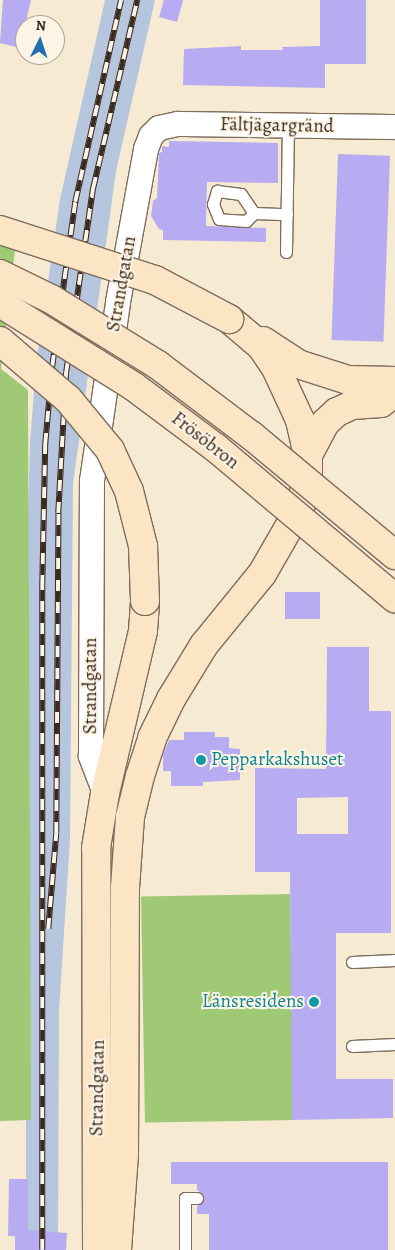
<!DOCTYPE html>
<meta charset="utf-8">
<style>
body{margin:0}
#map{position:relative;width:395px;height:1250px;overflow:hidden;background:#f7ead3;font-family:Alegreya,serif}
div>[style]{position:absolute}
.industrial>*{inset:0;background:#b6c6de}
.green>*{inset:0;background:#9fc975;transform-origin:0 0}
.building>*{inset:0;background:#b7abf1;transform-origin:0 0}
.roads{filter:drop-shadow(1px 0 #7d6d5d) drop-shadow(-1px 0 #7d6d5d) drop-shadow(0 1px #7d6d5d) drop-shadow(0 -1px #7d6d5d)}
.service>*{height:11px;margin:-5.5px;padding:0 5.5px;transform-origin:5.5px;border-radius:5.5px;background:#fff}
.minor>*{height:24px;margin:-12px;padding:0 12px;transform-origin:12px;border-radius:12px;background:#fff}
.secondary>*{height:28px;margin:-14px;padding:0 14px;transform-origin:14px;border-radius:14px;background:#fce5c4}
.rail>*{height:5.5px;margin-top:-2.75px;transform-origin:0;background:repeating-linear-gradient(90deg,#fcf5e5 0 11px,#3b2a1e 0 22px);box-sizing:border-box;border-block:1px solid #3b2a1e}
.bridges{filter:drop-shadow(1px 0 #7d6d5d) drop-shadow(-1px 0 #7d6d5d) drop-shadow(0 1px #7d6d5d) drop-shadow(0 -1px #7d6d5d)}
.secondary-bridge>*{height:28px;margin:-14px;padding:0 14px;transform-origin:14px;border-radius:14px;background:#fce5c4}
.dots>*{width:14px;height:14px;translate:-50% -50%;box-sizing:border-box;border:2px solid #fcf5e5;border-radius:50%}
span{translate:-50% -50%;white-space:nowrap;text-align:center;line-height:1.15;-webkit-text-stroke:4px #fcf5e5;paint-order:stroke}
.street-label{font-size:19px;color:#3b2a1e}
.culture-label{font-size:19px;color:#0d838f}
.left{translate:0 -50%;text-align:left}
.right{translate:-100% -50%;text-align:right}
.north{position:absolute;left:15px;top:15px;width:50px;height:50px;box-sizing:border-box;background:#fcf5e5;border:1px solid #afa495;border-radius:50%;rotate:4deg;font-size:14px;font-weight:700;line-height:20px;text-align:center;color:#3b2a1e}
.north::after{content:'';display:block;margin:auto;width:18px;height:22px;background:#1f6fb2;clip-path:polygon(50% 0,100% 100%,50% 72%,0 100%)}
</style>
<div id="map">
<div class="industrial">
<i style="clip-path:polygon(105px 0,155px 0,116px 171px,73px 484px,70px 840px,59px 1011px,58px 1250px,26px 1250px,26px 586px,30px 443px,36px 365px,60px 199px)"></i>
</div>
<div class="green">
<i style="clip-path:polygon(0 236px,16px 241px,1px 369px,28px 390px,31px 1120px,0 1121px)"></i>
<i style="left:290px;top:894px;width:226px;height:149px;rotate:89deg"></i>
</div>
<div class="building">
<i style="clip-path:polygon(3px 0,31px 0,20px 48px,0 43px)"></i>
<i style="clip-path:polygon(164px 0,183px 0,177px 22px,159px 17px)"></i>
<i style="clip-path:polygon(320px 0,366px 0,366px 64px,325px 64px,325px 88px,183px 85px,184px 49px,241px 46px,241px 50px,283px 50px,282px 47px,320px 46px)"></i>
<i style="clip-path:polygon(169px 141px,278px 143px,278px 183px,207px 182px,206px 226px,266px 228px,266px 242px,163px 240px,163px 230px,159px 229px,151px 216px,153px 201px,157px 198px,159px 153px,162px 152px,162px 146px,169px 147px)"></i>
<i style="left:338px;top:154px;width:52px;height:186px;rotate:2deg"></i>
<i style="left:320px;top:592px;width:27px;height:35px;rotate:90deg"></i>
<i style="clip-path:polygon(evenodd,327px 647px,369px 647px,369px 711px,391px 711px,391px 933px,336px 933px,336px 1079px,393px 1079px,393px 1118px,292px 1120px,290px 872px,255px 872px,255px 768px,326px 769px,327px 647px,348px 797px,348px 834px,297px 834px,297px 798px,348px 797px)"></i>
<i style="clip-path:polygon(184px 732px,215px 732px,215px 737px,229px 737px,229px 748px,240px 749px,240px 780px,203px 782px,203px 786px,171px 786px,171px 771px,163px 771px,163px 755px,169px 740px,184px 740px)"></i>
<i style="clip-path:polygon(171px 1162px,388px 1162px,388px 1250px,209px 1250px,209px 1214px,197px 1214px,197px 1206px,203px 1202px,204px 1195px,197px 1190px,197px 1184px,171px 1184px)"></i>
<i style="clip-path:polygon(9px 1179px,28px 1179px,28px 1230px,67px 1233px,66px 1250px,15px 1250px,15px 1236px,8px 1236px)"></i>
</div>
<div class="roads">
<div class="service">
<i style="left:254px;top:213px;width:11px;rotate:135deg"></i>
<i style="left:246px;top:221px;width:27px;rotate:-176deg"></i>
<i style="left:219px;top:219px;width:16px;rotate:-112deg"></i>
<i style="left:213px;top:204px;width:14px;rotate:-73deg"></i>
<i style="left:217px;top:191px;width:24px;rotate:7deg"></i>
<i style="left:241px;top:194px;width:23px;rotate:56deg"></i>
<i style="left:254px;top:213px;width:33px;rotate:2deg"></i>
<i style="left:286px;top:252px;width:126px;rotate:-89.1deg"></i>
<i style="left:352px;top:962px;width:43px;rotate:-2.7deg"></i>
<i style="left:352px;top:1046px;width:43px;rotate:-2.7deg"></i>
<i style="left:185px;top:1250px;width:52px;rotate:-90deg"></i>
<i style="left:185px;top:1198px;width:12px"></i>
</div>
<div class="minor">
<i style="left:105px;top:793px;width:40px;rotate:-111deg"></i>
<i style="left:91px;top:756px;width:275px;rotate:-89.8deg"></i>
<i style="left:92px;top:481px;width:181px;rotate:-81.7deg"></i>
<i style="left:118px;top:302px;width:156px;rotate:-79.6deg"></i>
<i style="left:146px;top:149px;width:14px;rotate:-69deg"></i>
<i style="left:151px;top:136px;width:11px;rotate:-45deg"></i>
<i style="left:159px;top:128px;width:19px;rotate:-12deg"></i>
<i style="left:178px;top:124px;width:217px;rotate:0.8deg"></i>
</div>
<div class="secondary">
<i style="left:263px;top:341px;width:42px;rotate:33.3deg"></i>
<i style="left:298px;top:364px;width:52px;rotate:17.7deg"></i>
<i style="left:348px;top:380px;width:47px;rotate:1.2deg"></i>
<i style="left:308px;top:455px;width:36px;rotate:-62deg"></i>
<i style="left:325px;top:423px;width:16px;rotate:-43deg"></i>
<i style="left:337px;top:412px;width:17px;rotate:-25deg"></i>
<i style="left:352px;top:405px;width:29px;rotate:-4deg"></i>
<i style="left:381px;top:403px;width:18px;rotate:-38deg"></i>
<i style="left:97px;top:1250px;width:402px;rotate:-90.1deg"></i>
<i style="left:96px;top:848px;width:56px;rotate:-80.7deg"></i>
<i style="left:105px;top:793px;width:166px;rotate:-76.8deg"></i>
<i style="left:143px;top:631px;width:30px;rotate:-86deg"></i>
<i style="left:117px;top:1250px;width:95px;rotate:-85.8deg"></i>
<i style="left:124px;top:1155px;width:267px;rotate:-89.8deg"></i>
<i style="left:125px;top:888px;width:71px;rotate:-86deg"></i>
<i style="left:130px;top:817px;width:42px;rotate:-76.3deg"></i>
<i style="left:140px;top:776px;width:40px;rotate:-72deg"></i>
<i style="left:152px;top:738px;width:43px;rotate:-64deg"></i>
<i style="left:171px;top:699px;width:63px;rotate:-58.6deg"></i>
<i style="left:204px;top:645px;width:92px;rotate:-50.8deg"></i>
<i style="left:262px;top:574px;width:76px;rotate:-60.1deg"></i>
<i style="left:300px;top:508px;width:33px;rotate:-76deg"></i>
<i style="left:308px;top:476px;width:21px;rotate:-90deg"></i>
<i style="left:308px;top:455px;width:36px;rotate:-103deg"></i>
<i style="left:300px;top:420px;width:57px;rotate:-114.8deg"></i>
<i style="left:276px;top:368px;width:27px;rotate:-124deg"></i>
<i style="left:261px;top:346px;width:42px;rotate:-139.8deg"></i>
</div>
</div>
<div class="rail">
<i style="left:48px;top:929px;width:96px;rotate:-85.2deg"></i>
<i style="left:56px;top:833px;width:320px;rotate:-89.6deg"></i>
<i style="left:58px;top:513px;width:141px;rotate:-86.8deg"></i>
<i style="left:66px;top:372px;width:186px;rotate:-81.7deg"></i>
<i style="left:93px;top:188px;width:193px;rotate:-76.8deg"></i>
<i style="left:42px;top:1250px;width:664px;rotate:-90deg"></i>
<i style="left:42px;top:586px;width:142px;rotate:-88.8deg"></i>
<i style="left:45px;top:444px;width:78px;rotate:-84.9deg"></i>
<i style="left:52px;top:366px;width:166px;rotate:-82deg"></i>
<i style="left:75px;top:202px;width:207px;rotate:-77.2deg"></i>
</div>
<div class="bridges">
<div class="secondary-bridge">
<i style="left:0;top:230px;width:163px;rotate:17.9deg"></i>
<i style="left:155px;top:280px;width:84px;rotate:27.8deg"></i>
<i style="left:0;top:274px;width:57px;rotate:26.1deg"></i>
<i style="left:51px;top:299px;width:126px;rotate:31.7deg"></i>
<i style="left:158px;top:365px;width:118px;rotate:37.1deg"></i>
<i style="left:252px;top:436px;width:186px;rotate:39.8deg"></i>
<i style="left:0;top:303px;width:157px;rotate:32deg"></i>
<i style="left:133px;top:386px;width:104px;rotate:36.8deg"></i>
<i style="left:216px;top:448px;width:234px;rotate:40deg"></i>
<i style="left:0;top:341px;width:89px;rotate:40.5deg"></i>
<i style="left:68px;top:399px;width:66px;rotate:50.5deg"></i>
<i style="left:110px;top:450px;width:45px;rotate:65.1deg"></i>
<i style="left:129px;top:491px;width:57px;rotate:75.7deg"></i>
<i style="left:143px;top:546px;width:55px;rotate:87.9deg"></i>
</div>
</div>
<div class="dots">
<i style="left:201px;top:760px;background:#0f9aa8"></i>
<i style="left:314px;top:1002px;background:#0f9aa8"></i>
</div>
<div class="street-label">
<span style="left:277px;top:126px;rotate:1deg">Fältjägargränd</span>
<span style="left:122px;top:284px;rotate:-80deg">Strandgatan</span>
<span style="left:205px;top:441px;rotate:38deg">Frösöbron</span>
<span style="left:91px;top:686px;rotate:-90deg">Strandgatan</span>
<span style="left:98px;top:1088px;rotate:-89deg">Strandgatan</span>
</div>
<div class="culture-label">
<span class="left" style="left:211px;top:760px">Pepparkakshuset</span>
<span class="right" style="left:304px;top:1002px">Länsresidens</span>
</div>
<div class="north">N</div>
</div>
